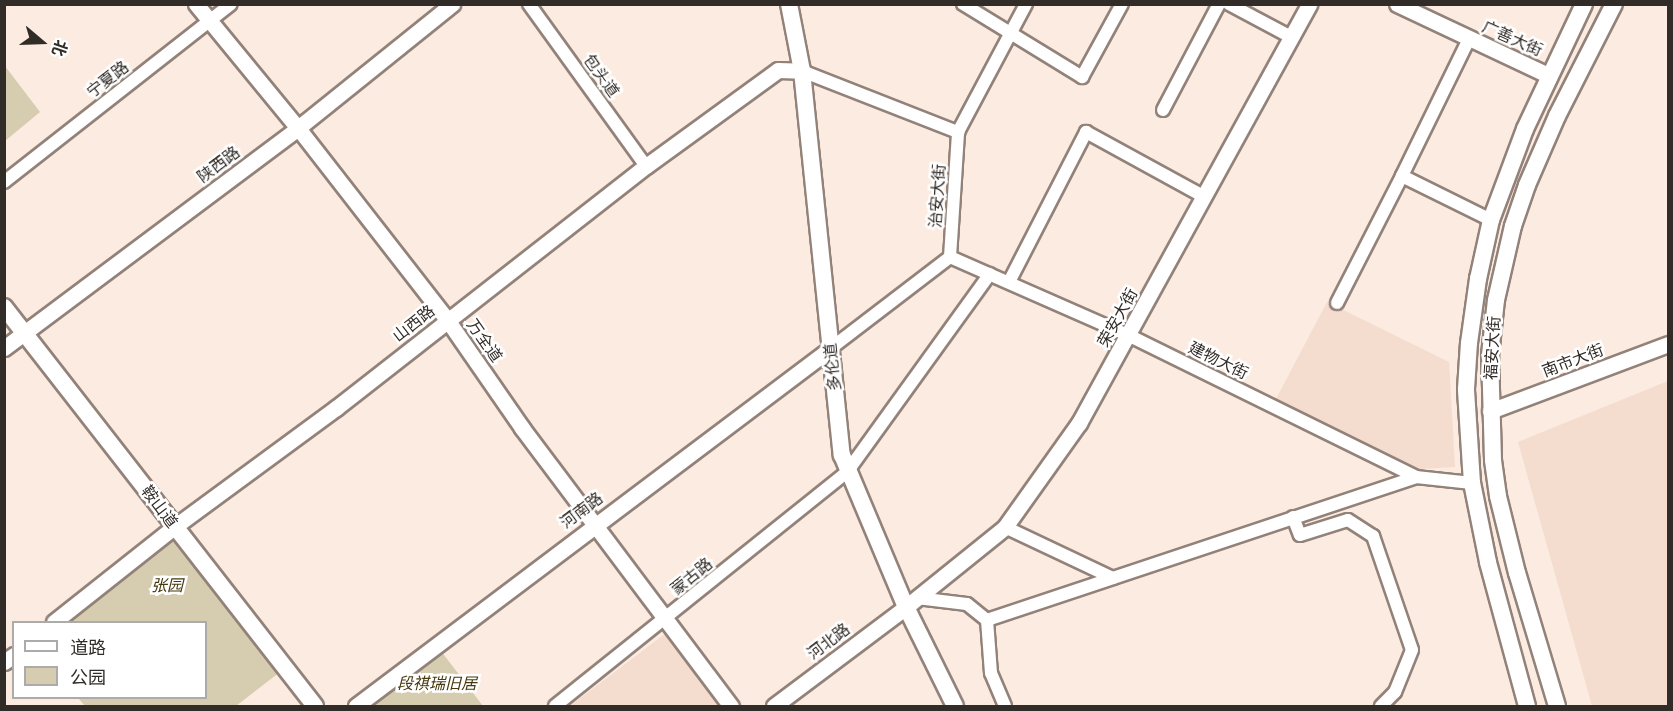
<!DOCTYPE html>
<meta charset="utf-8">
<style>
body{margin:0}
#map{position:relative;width:1673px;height:711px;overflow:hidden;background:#fcebe0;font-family:"Crimson Pro","Noto Sans SC",serif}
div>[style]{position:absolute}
.built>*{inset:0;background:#f4dcce}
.green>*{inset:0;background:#d6cdb1}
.roads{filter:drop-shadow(2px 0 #928279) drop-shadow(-2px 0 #928279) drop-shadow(0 2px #928279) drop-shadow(0 -2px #928279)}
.minor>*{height:12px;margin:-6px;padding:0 6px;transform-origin:6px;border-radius:6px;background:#fff}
.tertiary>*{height:15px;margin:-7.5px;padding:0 7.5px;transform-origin:7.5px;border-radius:7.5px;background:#fff}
.secondary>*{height:16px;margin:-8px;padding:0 8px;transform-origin:8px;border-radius:8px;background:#fff}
span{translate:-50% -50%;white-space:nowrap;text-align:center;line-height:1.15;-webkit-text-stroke:5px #fff;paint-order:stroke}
.street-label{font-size:16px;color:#322c28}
.park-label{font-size:16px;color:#463910;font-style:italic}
.frame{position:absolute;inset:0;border:6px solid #322c28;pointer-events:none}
.legend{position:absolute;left:12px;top:621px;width:195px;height:78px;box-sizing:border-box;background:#fff;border:2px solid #adaba9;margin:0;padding:8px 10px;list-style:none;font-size:18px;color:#322c28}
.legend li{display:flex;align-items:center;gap:12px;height:30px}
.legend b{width:30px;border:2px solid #adaba9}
.north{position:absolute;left:12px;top:12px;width:60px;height:60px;-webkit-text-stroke:4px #fff;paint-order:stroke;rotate:109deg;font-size:16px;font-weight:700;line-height:24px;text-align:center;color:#322c28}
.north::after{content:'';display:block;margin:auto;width:21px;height:27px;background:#322c28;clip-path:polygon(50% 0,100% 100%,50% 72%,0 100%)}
</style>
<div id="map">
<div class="built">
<i style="clip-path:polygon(1327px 302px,1449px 362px,1455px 467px,1420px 469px,1276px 399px)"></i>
<i style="clip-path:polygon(1668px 381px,1668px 706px,1592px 706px,1518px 442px)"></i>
<i style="clip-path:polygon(666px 633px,722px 706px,570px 706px)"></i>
</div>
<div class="green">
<i style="clip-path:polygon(5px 66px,40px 112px,5px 141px,4px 141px)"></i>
<i style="clip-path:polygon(174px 534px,280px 672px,236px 706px,85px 706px,78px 698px,206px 698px,206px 622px,62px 622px)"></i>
<i style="clip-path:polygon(441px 651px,483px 706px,367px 706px)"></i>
</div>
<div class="roads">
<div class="minor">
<i style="left:529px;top:4px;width:200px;rotate:54.2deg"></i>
<i style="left:963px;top:4px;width:140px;rotate:31.5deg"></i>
<i style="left:1082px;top:77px;width:83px;rotate:-61.3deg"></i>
<i style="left:1229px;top:4px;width:70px;rotate:28deg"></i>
<i style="left:1469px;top:39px;width:153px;rotate:116.1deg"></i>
<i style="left:1402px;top:176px;width:99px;rotate:26.3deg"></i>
<i style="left:802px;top:71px;width:168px;rotate:21.4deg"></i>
<i style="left:1163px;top:110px;width:120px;rotate:-62.2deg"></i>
<i style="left:4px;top:182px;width:288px;rotate:-38.1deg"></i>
<i style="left:950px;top:257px;width:197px;rotate:23.7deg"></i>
<i style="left:1130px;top:336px;width:319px;rotate:26.2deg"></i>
<i style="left:1416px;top:477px;width:56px;rotate:6.1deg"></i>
<i style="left:1009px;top:282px;width:169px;rotate:-62.8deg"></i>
<i style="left:1086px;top:132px;width:133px;rotate:28.7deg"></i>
<i style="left:1337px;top:303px;width:143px;rotate:-62.9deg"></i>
<i style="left:831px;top:348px;width:150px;rotate:-37.4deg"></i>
<i style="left:950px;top:257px;width:125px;rotate:-86.3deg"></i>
<i style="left:958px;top:132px;width:145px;rotate:-62deg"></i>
<i style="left:1293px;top:517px;width:19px;rotate:69deg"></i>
<i style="left:1300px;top:535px;width:50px;rotate:-17.4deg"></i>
<i style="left:1348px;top:520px;width:30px;rotate:33deg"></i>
<i style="left:1373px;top:536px;width:120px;rotate:71.1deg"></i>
<i style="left:1412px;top:650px;width:45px;rotate:112deg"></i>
<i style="left:1395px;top:692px;width:20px;rotate:135deg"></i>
<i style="left:1005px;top:527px;width:119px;rotate:25.3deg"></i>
<i style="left:1113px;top:578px;width:319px;rotate:-18.4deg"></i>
<i style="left:917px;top:598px;width:50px;rotate:6.8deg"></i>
<i style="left:967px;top:604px;width:26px;rotate:39deg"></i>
<i style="left:987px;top:620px;width:133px;rotate:-18.4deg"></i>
<i style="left:987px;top:620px;width:53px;rotate:85.7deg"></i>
<i style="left:991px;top:673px;width:36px;rotate:67deg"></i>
<i style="left:555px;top:706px;width:374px;rotate:-38.7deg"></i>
<i style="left:847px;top:472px;width:244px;rotate:-54.2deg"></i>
</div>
<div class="tertiary">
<i style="left:196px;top:4px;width:161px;rotate:50.6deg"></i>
<i style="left:298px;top:128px;width:244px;rotate:52.1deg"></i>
<i style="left:448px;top:321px;width:130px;rotate:55.3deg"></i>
<i style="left:522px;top:428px;width:348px;rotate:53.1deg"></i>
<i style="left:1397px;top:4px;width:167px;rotate:25.2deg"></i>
<i style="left:4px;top:348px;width:367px;rotate:-36.8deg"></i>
<i style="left:298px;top:128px;width:198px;rotate:-38.8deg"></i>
<i style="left:1490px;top:411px;width:190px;rotate:-20.6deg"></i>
<i style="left:54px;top:622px;width:153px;rotate:-38.4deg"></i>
<i style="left:174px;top:527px;width:201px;rotate:-36.3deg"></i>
<i style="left:336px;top:408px;width:393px;rotate:-38deg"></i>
<i style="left:646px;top:166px;width:163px;rotate:-36deg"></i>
<i style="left:778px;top:70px;width:24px;rotate:2deg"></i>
<i style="left:4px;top:662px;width:12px;rotate:-35deg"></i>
<i style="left:356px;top:706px;width:595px;rotate:-37deg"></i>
<i style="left:774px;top:706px;width:165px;rotate:-36.9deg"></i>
<i style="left:906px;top:607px;width:127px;rotate:-38.9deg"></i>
<i style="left:1005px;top:527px;width:128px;rotate:-54.6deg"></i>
<i style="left:1079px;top:423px;width:478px;rotate:-61.2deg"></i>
</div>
<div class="secondary">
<i style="left:789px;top:4px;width:68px;rotate:79deg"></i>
<i style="left:802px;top:71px;width:386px;rotate:84.1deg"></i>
<i style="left:842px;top:455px;width:165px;rotate:67.2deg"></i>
<i style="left:906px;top:607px;width:110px;rotate:63.7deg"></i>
<i style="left:4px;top:307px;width:506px;rotate:52.07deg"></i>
<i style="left:1527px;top:706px;width:149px;rotate:-105.2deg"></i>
<i style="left:1488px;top:562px;width:81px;rotate:-101.4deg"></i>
<i style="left:1472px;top:483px;width:94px;rotate:-93.7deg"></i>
<i style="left:1466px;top:389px;width:46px;rotate:-86.3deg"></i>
<i style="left:1469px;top:343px;width:65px;rotate:-82deg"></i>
<i style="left:1478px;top:279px;width:60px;rotate:-77.6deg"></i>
<i style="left:1491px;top:220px;width:97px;rotate:-69.5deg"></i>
<i style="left:1525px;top:129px;width:138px;rotate:-64.7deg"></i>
<i style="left:1557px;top:706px;width:139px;rotate:-106.7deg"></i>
<i style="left:1517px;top:573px;width:79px;rotate:-103.9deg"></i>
<i style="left:1498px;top:496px;width:36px;rotate:-98deg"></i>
<i style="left:1493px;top:460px;width:105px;rotate:-91.6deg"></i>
<i style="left:1490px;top:355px;width:55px;rotate:-83.8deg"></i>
<i style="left:1496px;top:300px;width:76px;rotate:-77.1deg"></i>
<i style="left:1513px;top:226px;width:43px;rotate:-71.1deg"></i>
<i style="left:1527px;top:185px;width:75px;rotate:-66.5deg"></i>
<i style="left:1557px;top:116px;width:126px;rotate:-63deg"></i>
</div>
</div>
<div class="street-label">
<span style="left:1512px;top:39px;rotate:24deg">广善大街</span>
<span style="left:601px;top:76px;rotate:54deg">包头道</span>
<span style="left:108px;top:80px;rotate:-38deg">宁夏路</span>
<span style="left:219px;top:165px;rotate:-37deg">陕西路</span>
<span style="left:938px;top:196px;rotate:-86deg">治安大街</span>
<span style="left:1118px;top:318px;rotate:-61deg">荣安大街</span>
<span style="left:414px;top:324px;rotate:-38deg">山西路</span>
<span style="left:484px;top:341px;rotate:55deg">万全道</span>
<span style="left:1493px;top:348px;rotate:-87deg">福安大街</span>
<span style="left:1218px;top:361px;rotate:26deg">建物大街</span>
<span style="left:1573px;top:361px;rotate:-21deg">南市大街</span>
<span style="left:833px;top:367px;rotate:-96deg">多伦道</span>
<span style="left:159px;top:507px;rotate:53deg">鞍山道</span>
<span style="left:582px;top:511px;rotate:-37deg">河南路</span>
<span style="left:692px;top:577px;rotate:-39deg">蒙古路</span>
<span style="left:829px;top:642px;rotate:-37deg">河北路</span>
</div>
<div class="park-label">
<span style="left:167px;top:586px">张园</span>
<span style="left:437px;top:684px">段祺瑞旧居</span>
</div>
<div class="frame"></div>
<ul class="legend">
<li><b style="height:8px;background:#fff"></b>道路</li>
<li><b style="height:16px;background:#d6cdb1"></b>公园</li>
</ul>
<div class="north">北</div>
</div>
